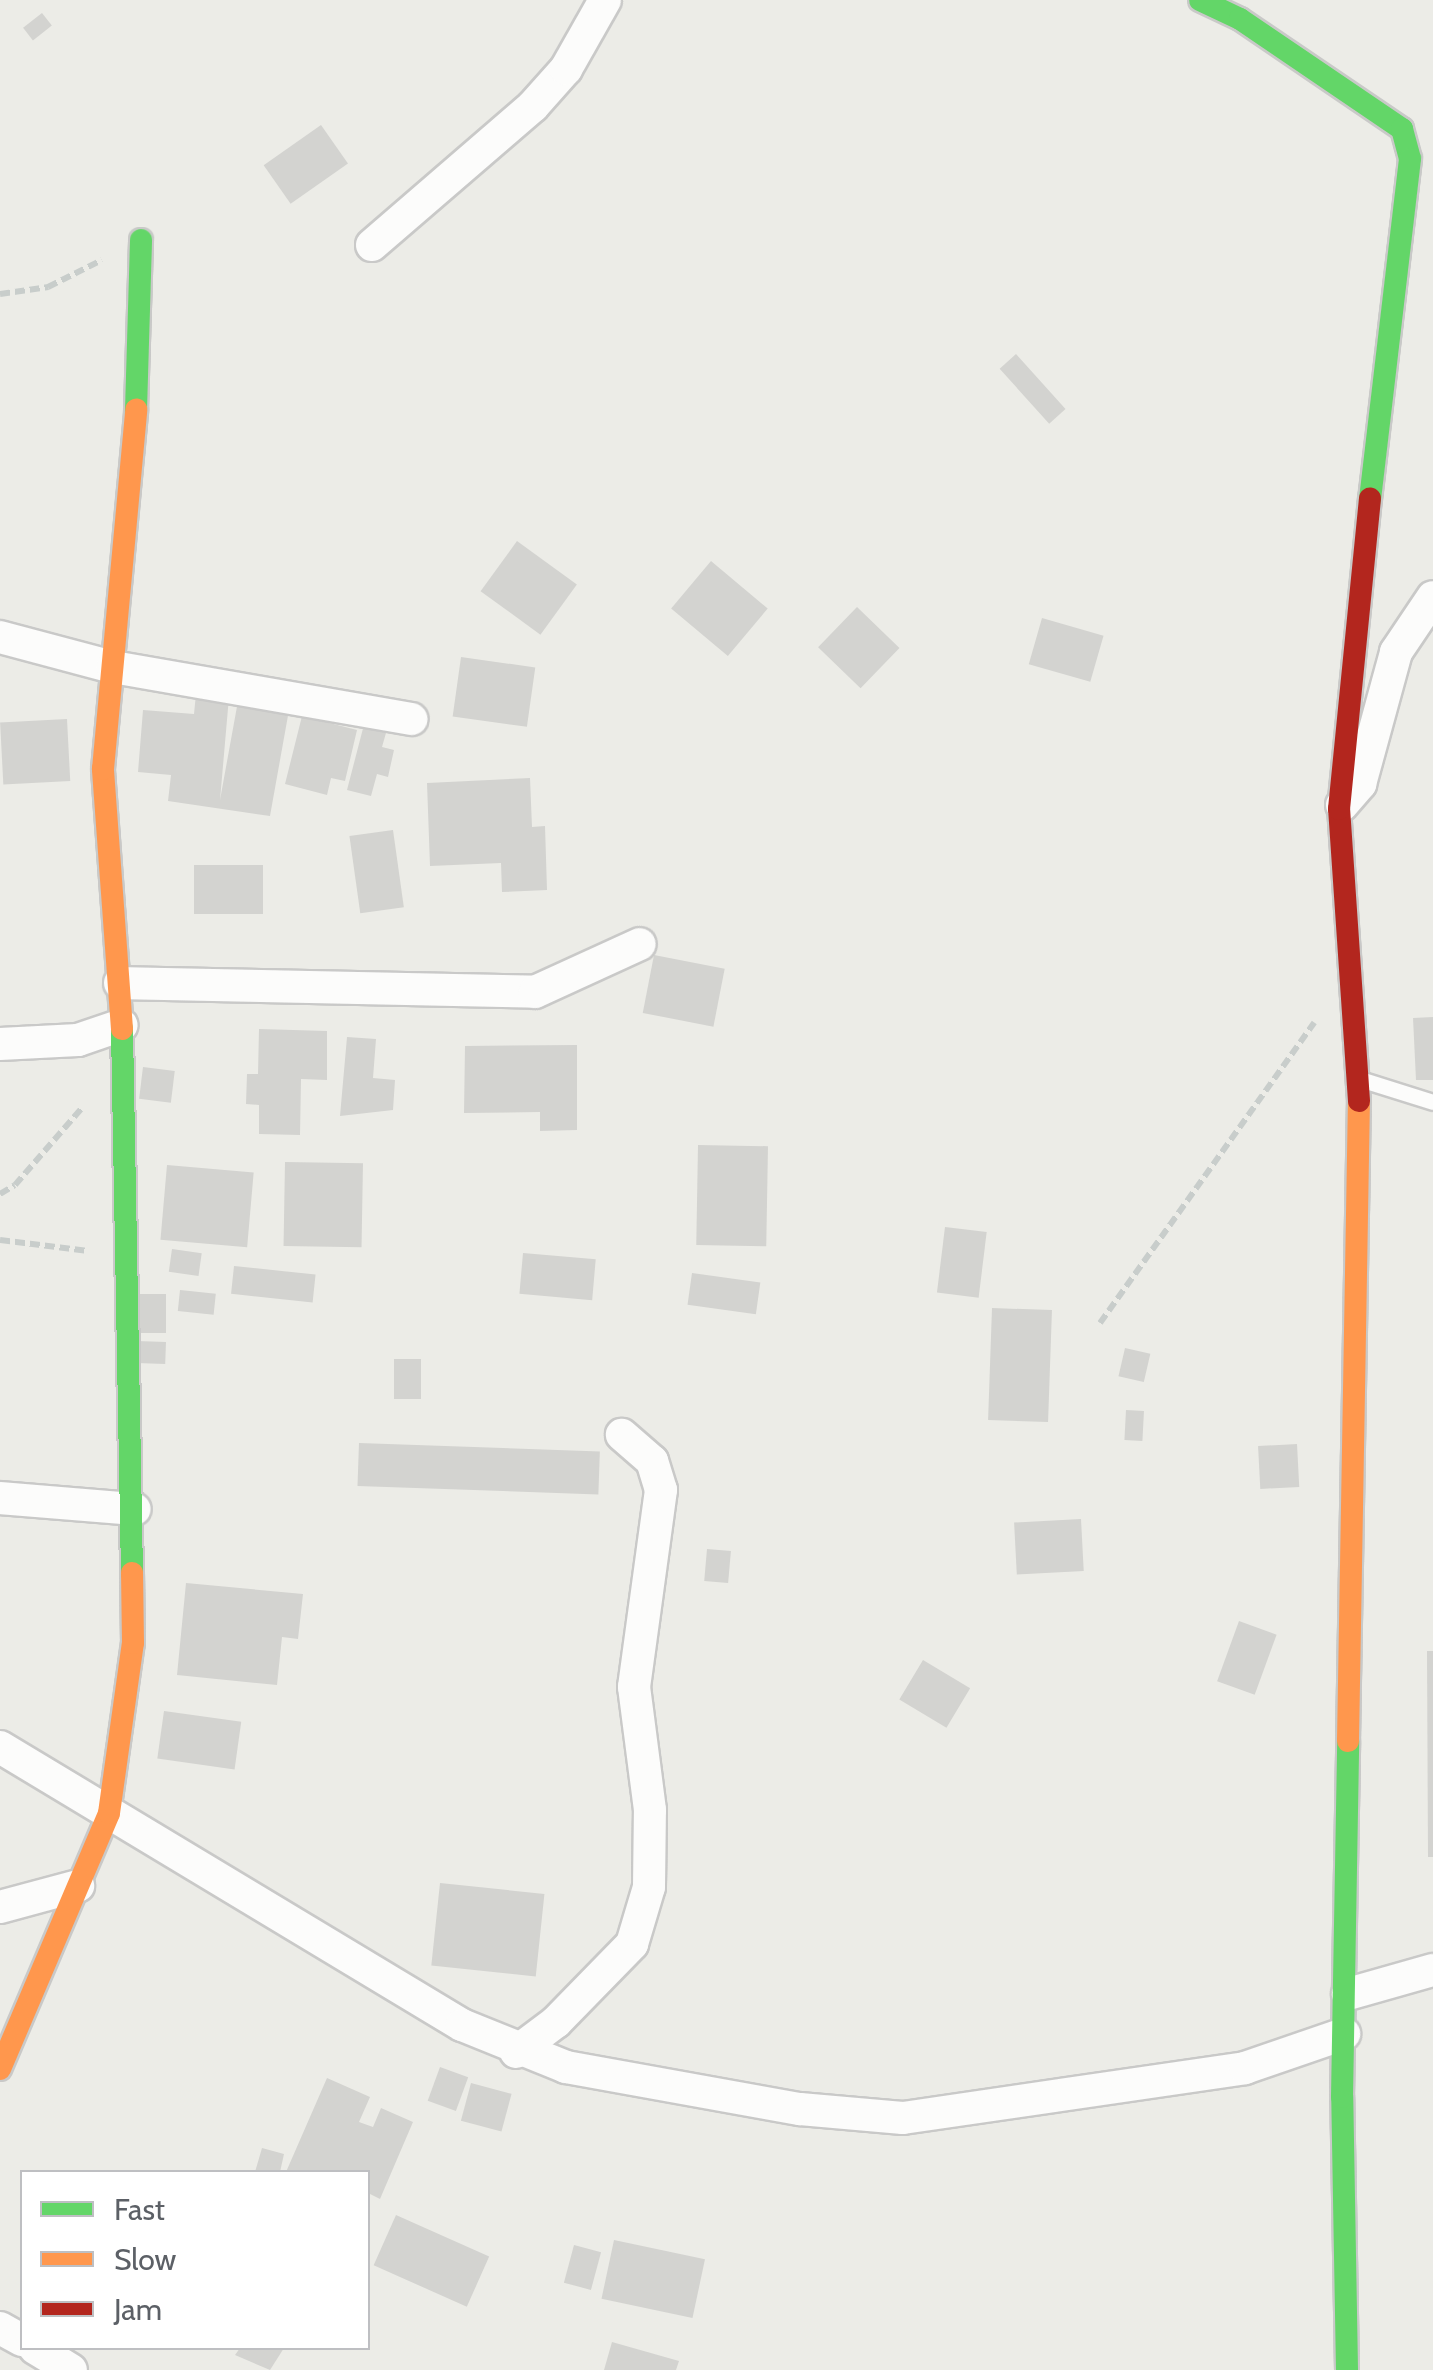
<!DOCTYPE html>
<style>
body{margin:0}
#map{position:relative;width:1433px;height:2370px;overflow:hidden;background:#ecece7;font-family:Cabin,sans-serif}
div>[style]{position:absolute}
.building>*{inset:0;background:#d3d3d0;transform-origin:0 0}
.path>*{height:6px;margin-top:-3px;transform-origin:0;background:repeating-linear-gradient(90deg,#c8cdcb 0 10px,transparent 0 15px)}
.roads{filter:drop-shadow(2px 0 #c9c9c8) drop-shadow(-2px 0 #c9c9c8) drop-shadow(0 2px #c9c9c8) drop-shadow(0 -2px #c9c9c8)}
.lane>*{height:15px;margin:-7.5px;padding:0 7.5px;transform-origin:7.5px;border-radius:7.5px;background:#fcfcfb}
.street>*{height:32px;margin:-16px;padding:0 16px;transform-origin:16px;border-radius:16px;background:#fcfcfb}
.fast>*{height:22px;margin:-11px;padding:0 11px;transform-origin:11px;border-radius:11px;background:#63d668}
.slow>*{height:22px;margin:-11px;padding:0 11px;transform-origin:11px;border-radius:11px;background:#ff974d}
.jam>*{height:22px;margin:-11px;padding:0 11px;transform-origin:11px;border-radius:11px;background:#b3261e}
span{translate:-50% -50%;white-space:nowrap;text-align:center;line-height:1.15;-webkit-text-stroke:9px #fff;paint-order:stroke}
.legend{position:absolute;left:20px;top:2170px;width:350px;height:180px;box-sizing:border-box;background:#fff;border:2px solid #bebfc2;margin:0;padding:12px 18px;list-style:none;font-size:30px;color:#5c6066}
.legend li{display:flex;align-items:center;gap:20px;height:50px}
.legend b{width:50px;border:2px solid #bebfc2}
</style>
<div id="map">
<div class="building">
<i style="left:42px;top:13px;width:16px;height:24px;rotate:52deg"></i>
<i style="left:321px;top:125px;width:47px;height:70px;rotate:55deg"></i>
<i style="left:1016px;top:354px;width:74px;height:22px;rotate:48deg"></i>
<i style="left:517px;top:541px;width:74px;height:62px;rotate:36deg"></i>
<i style="left:711px;top:561px;width:74px;height:62px;rotate:40deg"></i>
<i style="left:857px;top:607px;width:59px;height:56px;rotate:44deg"></i>
<i style="left:1042px;top:618px;width:64px;height:48px;rotate:16deg"></i>
<i style="left:461px;top:657px;width:75px;height:60px;rotate:8deg"></i>
<i style="clip-path:polygon(196px 694px,229px 697px,220px 800px,238px 701px,289px 710px,270px 816px,168px 801px,171px 775px,138px 772px,143px 710px,194px 714px)"></i>
<i style="clip-path:polygon(367px 713px,390px 719px,382px 747px,394px 750px,388px 777px,377px 774px,371px 796px,347px 790px)"></i>
<i style="clip-path:polygon(302px 716px,357px 730px,345px 781px,331px 778px,327px 795px,285px 784px)"></i>
<i style="left:67px;top:719px;width:62px;height:67px;rotate:87deg"></i>
<i style="clip-path:polygon(530px 778px,532px 827px,545px 826px,547px 890px,502px 892px,501px 863px,430px 866px,427px 783px)"></i>
<i style="left:393px;top:830px;width:78px;height:44px;rotate:82deg"></i>
<i style="left:194px;top:865px;width:69px;height:49px"></i>
<i style="left:654px;top:955px;width:72px;height:59px;rotate:11deg"></i>
<i style="clip-path:polygon(1433px 1017px,1433px 1080px,1416px 1080px,1413px 1018px)"></i>
<i style="clip-path:polygon(259px 1029px,327px 1031px,327px 1080px,301px 1079px,300px 1135px,259px 1134px,259px 1105px,246px 1104px,247px 1074px,258px 1074px)"></i>
<i style="clip-path:polygon(347px 1037px,376px 1039px,373px 1078px,395px 1080px,393px 1110px,340px 1116px)"></i>
<i style="clip-path:polygon(577px 1045px,577px 1130px,540px 1131px,540px 1112px,464px 1113px,465px 1046px)"></i>
<i style="left:143px;top:1067px;width:32px;height:32px;rotate:7deg"></i>
<i style="left:698px;top:1145px;width:70px;height:100px;rotate:1deg"></i>
<i style="left:285px;top:1162px;width:78px;height:84px;rotate:1deg"></i>
<i style="left:167px;top:1165px;width:87px;height:75px;rotate:5deg"></i>
<i style="left:945px;top:1227px;width:42px;height:66px;rotate:7deg"></i>
<i style="left:172px;top:1249px;width:30px;height:23px;rotate:8deg"></i>
<i style="left:523px;top:1253px;width:73px;height:41px;rotate:5deg"></i>
<i style="left:234px;top:1266px;width:82px;height:28px;rotate:6deg"></i>
<i style="left:692px;top:1273px;width:69px;height:32px;rotate:8deg"></i>
<i style="left:180px;top:1290px;width:36px;height:21px;rotate:6deg"></i>
<i style="left:135px;top:1294px;width:31px;height:39px"></i>
<i style="left:992px;top:1308px;width:60px;height:112px;rotate:2deg"></i>
<i style="left:137px;top:1341px;width:29px;height:22px;rotate:2deg"></i>
<i style="left:1125px;top:1348px;width:26px;height:29px;rotate:13deg"></i>
<i style="left:421px;top:1359px;width:40px;height:27px;rotate:90deg"></i>
<i style="left:1126px;top:1410px;width:18px;height:30px;rotate:3deg"></i>
<i style="left:359px;top:1443px;width:241px;height:43px;rotate:2deg"></i>
<i style="left:1297px;top:1444px;width:43px;height:39px;rotate:87deg"></i>
<i style="left:1081px;top:1519px;width:52px;height:67px;rotate:87deg"></i>
<i style="left:707px;top:1549px;width:24px;height:32px;rotate:5deg"></i>
<i style="clip-path:polygon(186px 1583px,303px 1594px,298px 1639px,282px 1637px,277px 1685px,177px 1675px)"></i>
<i style="left:1239px;top:1621px;width:40px;height:64px;rotate:20deg"></i>
<i style="clip-path:polygon(1427px 1651px,1433px 1651px,1433px 1857px,1428px 1857px)"></i>
<i style="left:923px;top:1660px;width:55px;height:46px;rotate:31deg"></i>
<i style="left:164px;top:1711px;width:78px;height:48px;rotate:8deg"></i>
<i style="left:440px;top:1883px;width:105px;height:83px;rotate:6deg"></i>
<i style="left:440px;top:2067px;width:30px;height:36px;rotate:20deg"></i>
<i style="clip-path:polygon(327px 2078px,370px 2097px,359px 2122px,373px 2127px,381px 2108px,413px 2122px,380px 2199px,368px 2193px,368px 2172px,286px 2172px)"></i>
<i style="left:471px;top:2083px;width:42px;height:39px;rotate:15deg"></i>
<i style="clip-path:polygon(262px 2148px,284px 2154px,280px 2172px,255px 2172px)"></i>
<i style="left:396px;top:2215px;width:102px;height:55px;rotate:24deg"></i>
<i style="left:614px;top:2240px;width:93px;height:60px;rotate:12deg"></i>
<i style="left:574px;top:2245px;width:28px;height:39px;rotate:15deg"></i>
<i style="clip-path:polygon(612px 2342px,679px 2361px,676px 2370px,604px 2370px)"></i>
<i style="clip-path:polygon(240px 2348px,284px 2348px,270px 2370px,235px 2355px)"></i>
</div>
<div class="path">
<i style="left:0;top:294px;width:49px;rotate:-8.3deg"></i>
<i style="left:48px;top:287px;width:60px;rotate:-26.6deg"></i>
<i style="left:0;top:1194px;width:17px;rotate:-31deg"></i>
<i style="left:15px;top:1185px;width:101px;rotate:-49deg"></i>
<i style="left:0;top:1240px;width:89px;rotate:7.1deg"></i>
<i style="left:1100px;top:1323px;width:369px;rotate:-54.5deg"></i>
</div>
<div class="roads">
<div class="lane">
<i style="left:1363px;top:1080px;width:73px;rotate:17.4deg"></i>
</div>
<div class="street">
<i style="left:372px;top:245px;width:213px;rotate:-40.8deg"></i>
<i style="left:533px;top:106px;width:50px;rotate:-48.3deg"></i>
<i style="left:566px;top:69px;width:79px;rotate:-60.5deg"></i>
<i style="left:0;top:637px;width:117px;rotate:14.9deg"></i>
<i style="left:113px;top:667px;width:303px;rotate:9.9deg"></i>
<i style="left:1342px;top:805px;width:28px;rotate:-49deg"></i>
<i style="left:1360px;top:784px;width:137px;rotate:-74.7deg"></i>
<i style="left:1396px;top:652px;width:66px;rotate:-56.1deg"></i>
<i style="left:120px;top:983px;width:415px;rotate:1.2deg"></i>
<i style="left:535px;top:992px;width:115px;rotate:-24.6deg"></i>
<i style="left:0;top:1044px;width:78px;rotate:-2.9deg"></i>
<i style="left:78px;top:1040px;width:46px;rotate:-18.8deg"></i>
<i style="left:0;top:1498px;width:135px;rotate:4.7deg"></i>
<i style="left:0;top:1747px;width:539px;rotate:31.04deg"></i>
<i style="left:462px;top:2025px;width:112px;rotate:22deg"></i>
<i style="left:566px;top:2067px;width:238px;rotate:10.2deg"></i>
<i style="left:800px;top:2109px;width:103px;rotate:5deg"></i>
<i style="left:903px;top:2118px;width:346px;rotate:-8.3deg"></i>
<i style="left:1245px;top:2068px;width:105px;rotate:-19deg"></i>
<i style="left:0;top:1907px;width:81px;rotate:-15.1deg"></i>
<i style="left:1348px;top:1994px;width:88px;rotate:-15.8deg"></i>
<i style="left:516px;top:2052px;width:50px;rotate:-36.9deg"></i>
<i style="left:556px;top:2022px;width:109px;rotate:-45.7deg"></i>
<i style="left:632px;top:1944px;width:59px;rotate:-73.4deg"></i>
<i style="left:649px;top:1887px;width:77px;rotate:-89.3deg"></i>
<i style="left:650px;top:1810px;width:124px;rotate:-97.4deg"></i>
<i style="left:634px;top:1687px;width:199px;rotate:-82.2deg"></i>
<i style="left:661px;top:1490px;width:30px;rotate:-107deg"></i>
<i style="left:652px;top:1461px;width:40px;rotate:-139deg"></i>
<i style="left:0;top:2328px;width:25px;rotate:29deg"></i>
<i style="left:35px;top:2348px;width:42px;rotate:31.4deg"></i>
</div>
<div class="fast">
<i style="left:1200px;top:0;width:44px;rotate:25.4deg"></i>
<i style="left:1240px;top:19px;width:196px;rotate:34.2deg"></i>
<i style="left:1402px;top:129px;width:31px;rotate:75deg"></i>
<i style="left:1410px;top:159px;width:342px;rotate:96.7deg"></i>
<i style="left:136px;top:410px;width:170px;rotate:-88.3deg"></i>
<i style="left:122px;top:1029px;width:544px;rotate:88.95deg"></i>
<i style="left:1347px;top:2370px;width:273px;rotate:-91deg"></i>
<i style="left:1342px;top:2097px;width:356px;rotate:-89deg"></i>
</div>
<div class="slow">
<i style="left:122px;top:1029px;width:261px;rotate:-94.2deg"></i>
<i style="left:103px;top:769px;width:361px;rotate:-84.7deg"></i>
<i style="left:1348px;top:1741px;width:640px;rotate:-89.02deg"></i>
<i style="left:0;top:2069px;width:278px;rotate:-66.9deg"></i>
<i style="left:109px;top:1813px;width:172px;rotate:-82deg"></i>
<i style="left:133px;top:1643px;width:70px;rotate:-90.8deg"></i>
</div>
<div class="jam">
<i style="left:1359px;top:1101px;width:293px;rotate:-93.9deg"></i>
<i style="left:1339px;top:809px;width:312px;rotate:-84.3deg"></i>
</div>
</div>
<ul class="legend">
<li><b style="height:12px;background:#63d668"></b>Fast</li>
<li><b style="height:12px;background:#ff974d"></b>Slow</li>
<li><b style="height:12px;background:#b3261e"></b>Jam</li>
</ul>
</div>
